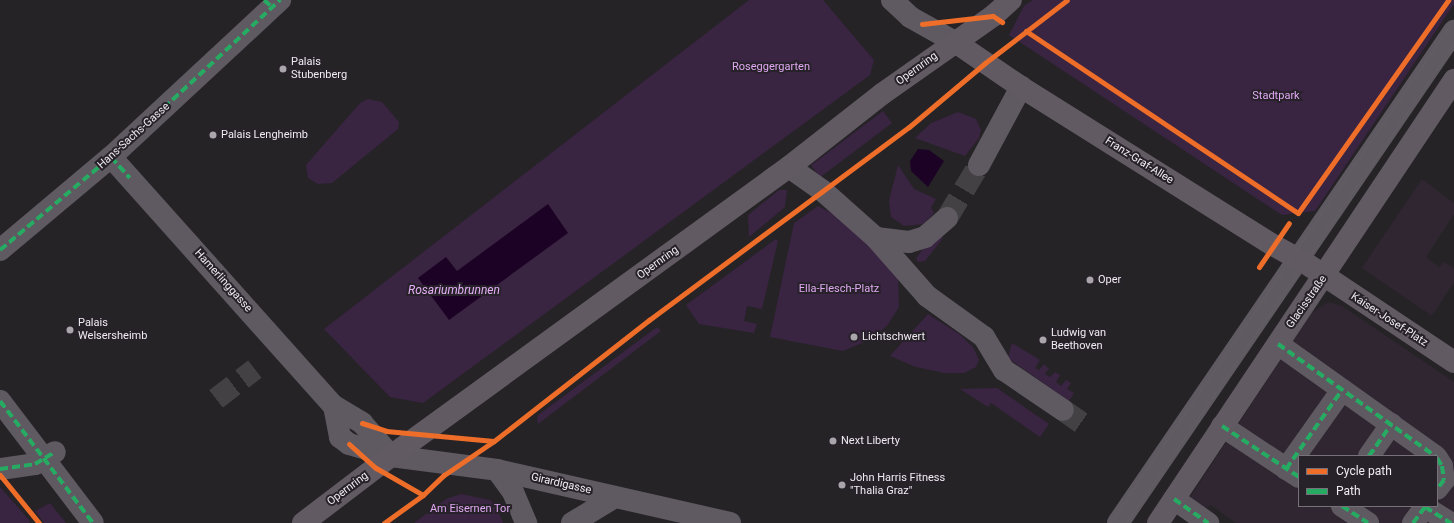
<!DOCTYPE html>
<meta charset="utf-8">
<style>
body{margin:0}
#map{position:relative;width:1454px;height:523px;overflow:hidden;background:#262327;font-family:Roboto,sans-serif}
div>[style]{position:absolute}
.built>*{inset:0;background:#2f2631}
.green>*{inset:0;background:#392441;transform-origin:0 0}
.water>*{inset:0;background:#1c0325}
.minor-tunnel>*{height:22px;margin-top:-11px;transform-origin:0;background:repeating-linear-gradient(90deg,#444145 0 22px,transparent 0 33px)}
.minor>*{height:22px;margin:-11px;padding:0 11px;transform-origin:11px;border-radius:11px;background:#5f5a61}
.major>*{height:22px;margin:-11px;padding:0 11px;transform-origin:11px;border-radius:11px;background:#615a62}
.tram>*{height:1px;margin:-0.5px;padding:0 0.5px;transform-origin:0.5px;border-radius:0.5px;background:#625e62}
.quiet>*{height:4px;margin-top:-2px;transform-origin:0;background:repeating-linear-gradient(90deg,#26ab63 0 8px,transparent 0 12px)}
.cycleway>*{height:5px;margin:-2.5px;padding:0 2.5px;transform-origin:2.5px;border-radius:2.5px;background:#ee6e29}
.dots>*{width:11px;height:11px;translate:-50% -50%;box-sizing:border-box;border:2px solid #272129;border-radius:50%}
span{translate:-50% -50%;white-space:nowrap;text-align:center;line-height:1.15;-webkit-text-stroke:4px #272129;paint-order:stroke}
.poi-label{font-size:11px;color:#efebf1}
.left{translate:0 -50%;text-align:left}
.park-label{font-size:11px;color:#dfa9f2}
.street-label{font-size:11px;color:#efebf1}
.water-label{font-size:12px;color:#e5aff7;font-style:italic}
.legend{position:absolute;left:1298px;top:455px;width:140px;height:52px;box-sizing:border-box;background:#272129;border:1px solid #777279;margin:0;padding:5px 7px;list-style:none;font-size:12px;color:#efebf1}
.legend li{display:flex;align-items:center;gap:8px;height:20px}
.legend b{width:20px;border:1px solid #777279}
</style>
<div id="map">
<div class="built">
<i style="clip-path:polygon(1422px 179px,1454px 203px,1454px 214px,1426px 257px,1439px 267px,1444px 262px,1454px 268px,1454px 282px,1432px 316px,1362px 268px)"></i>
<i style="clip-path:polygon(evenodd,1329px 302px,1342px 306px,1454px 382px,1454px 523px,1236px 523px,1211px 505px,1204px 510px,1189px 499px,1311px 313px,1329px 302px,1299px 456px,1437px 456px,1437px 506px,1299px 506px,1299px 456px)"></i>
</div>
<div class="green">
<i style="clip-path:polygon(749px 0,823px 0,874px 60px,870px 75px,423px 403px,390px 397px,324px 329px)"></i>
<i style="clip-path:polygon(1033px 0,1454px 0,1454px 4px,1315px 211px,1282px 215px,1009px 35px,1024px 6px)"></i>
<i style="clip-path:polygon(368px 99px,382px 102px,399px 122px,398px 129px,332px 183px,318px 184px,308px 178px,306px 165px,360px 103px)"></i>
<i style="left:883px;top:111px;width:15px;height:90px;rotate:53deg"></i>
<i style="clip-path:polygon(958px 112px,976px 119px,981px 130px,979px 138px,965px 156px,915px 138px,931px 123px)"></i>
<i style="clip-path:polygon(898px 165px,914px 189px,936px 199px,931px 207px,934px 213px,923px 224px,904px 226px,891px 217px,889px 201px)"></i>
<i style="clip-path:polygon(779px 190px,787px 190px,785px 207px,749px 237px,748px 215px)"></i>
<i style="clip-path:polygon(818px 206px,858px 227px,898px 274px,899px 307px,887px 326px,869px 340px,843px 351px,770px 337px,794px 223px)"></i>
<i style="clip-path:polygon(941px 234px,943px 238px,925px 261px,918px 262px,916px 259px,928px 241px)"></i>
<i style="clip-path:polygon(776px 239px,778px 241px,762px 309px,747px 306px,744px 321px,757px 324px,754px 333px,699px 324px,686px 305px)"></i>
<i style="clip-path:polygon(928px 314px,959px 334px,973px 347px,979px 360px,976px 367px,964px 373px,944px 373px,916px 367px,890px 356px)"></i>
<i style="clip-path:polygon(657px 327px,661px 331px,538px 424px,537px 416px)"></i>
<i style="clip-path:polygon(1012px 343px,1040px 360px,1035px 368px,1039px 370px,1044px 364px,1049px 369px,1045px 374px,1050px 377px,1055px 372px,1060px 375px,1056px 382px,1061px 386px,1066px 380px,1071px 383px,1067px 389px,1074px 393px,1069px 401px,1008px 358px)"></i>
<i style="clip-path:polygon(997px 388px,1049px 424px,1040px 437px,991px 403px,988px 407px,960px 389px)"></i>
<i style="clip-path:polygon(0 487px,30px 521px,29px 523px,0 523px)"></i>
<i style="clip-path:polygon(461px 494px,490px 500px,496px 505px,503px 523px,414px 523px,446px 499px)"></i>
<i style="clip-path:polygon(50px 503px,66px 523px,44px 523px,35px 511px)"></i>
</div>
<div class="water">
<i style="clip-path:polygon(918px 149px,929px 150px,944px 161px,928px 187px,911px 171px,910px 161px)"></i>
<i style="clip-path:polygon(548px 204px,568px 233px,449px 320px,418px 278px,446px 257px,457px 271px)"></i>
</div>
<div class="minor-tunnel">
<i style="left:947px;top:218px;width:62px;rotate:-58.9deg"></i>
<i style="left:216px;top:399px;width:49px;rotate:-37.6deg"></i>
<i style="left:1063px;top:410px;width:29px;rotate:35deg"></i>
</div>
<div class="minor">
<i style="left:892px;top:0;width:25px;rotate:43deg"></i>
<i style="left:910px;top:17px;width:51px;rotate:29.1deg"></i>
<i style="left:111px;top:157px;width:334px;rotate:48.2deg"></i>
<i style="left:334px;top:406px;width:33px;rotate:31deg"></i>
<i style="left:362px;top:423px;width:44px;rotate:48.7deg"></i>
<i style="left:979px;top:165px;width:89px;rotate:-61.7deg"></i>
<i style="left:789px;top:167px;width:42px;rotate:35.2deg"></i>
<i style="left:823px;top:191px;width:71px;rotate:41.6deg"></i>
<i style="left:876px;top:238px;width:77px;rotate:48.7deg"></i>
<i style="left:927px;top:296px;width:70px;rotate:35.7deg"></i>
<i style="left:984px;top:337px;width:39px;rotate:59deg"></i>
<i style="left:1004px;top:370px;width:71px;rotate:34.1deg"></i>
<i style="left:876px;top:238px;width:33px;rotate:7deg"></i>
<i style="left:909px;top:242px;width:17px;rotate:-17deg"></i>
<i style="left:925px;top:237px;width:29px;rotate:-41deg"></i>
<i style="left:0;top:250px;width:145px;rotate:-40deg"></i>
<i style="left:111px;top:157px;width:231px;rotate:-42.9deg"></i>
<i style="left:1278px;top:344px;width:193px;rotate:35.5deg"></i>
<i style="left:0;top:401px;width:153px;rotate:52.7deg"></i>
<i style="left:334px;top:406px;width:32px;rotate:79deg"></i>
<i style="left:340px;top:437px;width:11px;rotate:38deg"></i>
<i style="left:349px;top:444px;width:44px;rotate:15.9deg"></i>
<i style="left:391px;top:456px;width:107px;rotate:7.5deg"></i>
<i style="left:497px;top:470px;width:239px;rotate:12.8deg"></i>
<i style="left:1222px;top:426px;width:92px;rotate:33.5deg"></i>
<i style="left:1369px;top:456px;width:39px;rotate:-55deg"></i>
<i style="left:1437px;top:458px;width:9px;rotate:58deg"></i>
<i style="left:1442px;top:466px;width:14px;rotate:82deg"></i>
<i style="left:1444px;top:480px;width:11px;rotate:128deg"></i>
<i style="left:0;top:469px;width:35px;rotate:-8deg"></i>
<i style="left:35px;top:464px;width:23px;rotate:-31deg"></i>
<i style="left:1286px;top:469px;width:97px;rotate:-54.7deg"></i>
<i style="left:497px;top:470px;width:27px;rotate:54deg"></i>
<i style="left:513px;top:492px;width:34px;rotate:67deg"></i>
<i style="left:1174px;top:499px;width:42px;rotate:35.2deg"></i>
<i style="left:1342px;top:506px;width:31px;rotate:33deg"></i>
<i style="left:1425px;top:507px;width:31px;rotate:32deg"></i>
<i style="left:572px;top:523px;width:50px;rotate:-31.2deg"></i>
<i style="left:1118px;top:523px;width:596px;rotate:-55.67deg"></i>
<i style="left:1413px;top:523px;width:21px;rotate:-53deg"></i>
</div>
<div class="major">
<i style="left:955px;top:42px;width:80px;rotate:34.3deg"></i>
<i style="left:1021px;top:87px;width:297px;rotate:32.1deg"></i>
<i style="left:1273px;top:245px;width:35px;rotate:29deg"></i>
<i style="left:1304px;top:262px;width:180px;rotate:33.7deg"></i>
<i style="left:303px;top:523px;width:111px;rotate:-37.3deg"></i>
<i style="left:391px;top:456px;width:492px;rotate:-36deg"></i>
<i style="left:789px;top:167px;width:118px;rotate:-38.1deg"></i>
<i style="left:882px;top:94px;width:136px;rotate:-35.1deg"></i>
<i style="left:993px;top:16px;width:24px;rotate:-42deg"></i>
<i style="left:1158px;top:523px;width:533px;rotate:-56.25deg"></i>
</div>
<div class="tram">
<i style="left:1110px;top:523px;width:610px;rotate:-55.68deg"></i>
<i style="left:1126px;top:523px;width:581px;rotate:-55.6deg"></i>
</div>
<div class="quiet">
<i style="left:264px;top:0;width:11px;rotate:41deg"></i>
<i style="left:111px;top:157px;width:28px;rotate:48deg"></i>
<i style="left:0;top:250px;width:145px;rotate:-40deg"></i>
<i style="left:111px;top:157px;width:231px;rotate:-42.9deg"></i>
<i style="left:1278px;top:344px;width:193px;rotate:35.5deg"></i>
<i style="left:0;top:401px;width:153px;rotate:52.7deg"></i>
<i style="left:1222px;top:426px;width:92px;rotate:33.5deg"></i>
<i style="left:1369px;top:456px;width:39px;rotate:-55deg"></i>
<i style="left:1437px;top:458px;width:9px;rotate:58deg"></i>
<i style="left:1442px;top:466px;width:14px;rotate:82deg"></i>
<i style="left:1444px;top:480px;width:11px;rotate:128deg"></i>
<i style="left:0;top:469px;width:35px;rotate:-8deg"></i>
<i style="left:35px;top:464px;width:23px;rotate:-31deg"></i>
<i style="left:1286px;top:469px;width:97px;rotate:-54.7deg"></i>
<i style="left:1174px;top:499px;width:42px;rotate:35.2deg"></i>
<i style="left:1342px;top:506px;width:31px;rotate:33deg"></i>
<i style="left:1425px;top:507px;width:31px;rotate:32deg"></i>
<i style="left:1413px;top:523px;width:21px;rotate:-53deg"></i>
</div>
<div class="cycleway">
<i style="left:922px;top:24px;width:71px;rotate:-6.4deg"></i>
<i style="left:993px;top:16px;width:11px;rotate:34deg"></i>
<i style="left:1026px;top:31px;width:327px;rotate:33.8deg"></i>
<i style="left:1298px;top:213px;width:261px;rotate:-54.8deg"></i>
<i style="left:1259px;top:267px;width:53px;rotate:-55.7deg"></i>
<i style="left:362px;top:423px;width:25px;rotate:18deg"></i>
<i style="left:386px;top:431px;width:108px;rotate:5.3deg"></i>
<i style="left:349px;top:444px;width:36px;rotate:42deg"></i>
<i style="left:376px;top:468px;width:54px;rotate:29.9deg"></i>
<i style="left:0;top:475px;width:62px;rotate:50.9deg"></i>
<i style="left:384px;top:523px;width:48px;rotate:-35.7deg"></i>
<i style="left:423px;top:495px;width:29px;rotate:-44deg"></i>
<i style="left:444px;top:475px;width:60px;rotate:-34.2deg"></i>
<i style="left:494px;top:441px;width:197px;rotate:-38deg"></i>
<i style="left:649px;top:320px;width:324px;rotate:-36.6deg"></i>
<i style="left:909px;top:127px;width:99px;rotate:-40.1deg"></i>
<i style="left:985px;top:63px;width:103px;rotate:-37.5deg"></i>
</div>
<div class="dots">
<i style="left:283px;top:69px;background:#a9a5aa"></i>
<i style="left:213px;top:135px;background:#a9a5aa"></i>
<i style="left:1090px;top:280px;background:#a9a5aa"></i>
<i style="left:70px;top:330px;background:#a9a5aa"></i>
<i style="left:854px;top:337px;background:#a9a5aa"></i>
<i style="left:1043px;top:340px;background:#a9a5aa"></i>
<i style="left:833px;top:441px;background:#a9a5aa"></i>
<i style="left:842px;top:485px;background:#a9a5aa"></i>
</div>
<div class="poi-label">
<span class="left" style="left:291px;top:69px">Palais<br>Stubenberg</span>
<span class="left" style="left:221px;top:135px">Palais Lengheimb</span>
<span class="left" style="left:1098px;top:280px">Oper</span>
<span class="left" style="left:78px;top:330px">Palais<br>Welsersheimb</span>
<span class="left" style="left:1051px;top:340px">Ludwig van<br>Beethoven</span>
<span class="left" style="left:862px;top:337px">Lichtschwert</span>
<span class="left" style="left:841px;top:441px">Next Liberty</span>
<span class="left" style="left:850px;top:485px">John Harris Fitness<br>"Thalia Graz"</span>
</div>
<div class="park-label">
<span style="left:771px;top:67px">Roseggergarten</span>
<span style="left:1276px;top:96px">Stadtpark</span>
<span style="left:839px;top:289px">Ella-Flesch-Platz</span>
<span style="left:470px;top:509px">Am Eisernen Tor</span>
</div>
<div class="street-label">
<span style="left:917px;top:69px;rotate:-36deg">Opernring</span>
<span style="left:134px;top:136px;rotate:-42deg">Hans-Sachs-Gasse</span>
<span style="left:1139px;top:161px;rotate:32deg">Franz-Graf-Allee</span>
<span style="left:658px;top:263px;rotate:-36deg">Opernring</span>
<span style="left:223px;top:281px;rotate:48deg">Hamerlinggasse</span>
<span style="left:1307px;top:302px;rotate:-55deg">Glacisstraße</span>
<span style="left:1389px;top:320px;rotate:33deg">Kaiser-Josef-Platz</span>
<span style="left:561px;top:484px;rotate:13deg">Girardigasse</span>
<span style="left:348px;top:489px;rotate:-37deg">Opernring</span>
</div>
<div class="water-label">
<span style="left:454px;top:291px">Rosariumbrunnen</span>
</div>
<ul class="legend">
<li><b style="height:5px;background:#ee6e29"></b>Cycle path</li>
<li><b style="height:5px;background:#26ab63"></b>Path</li>
</ul>
</div>
